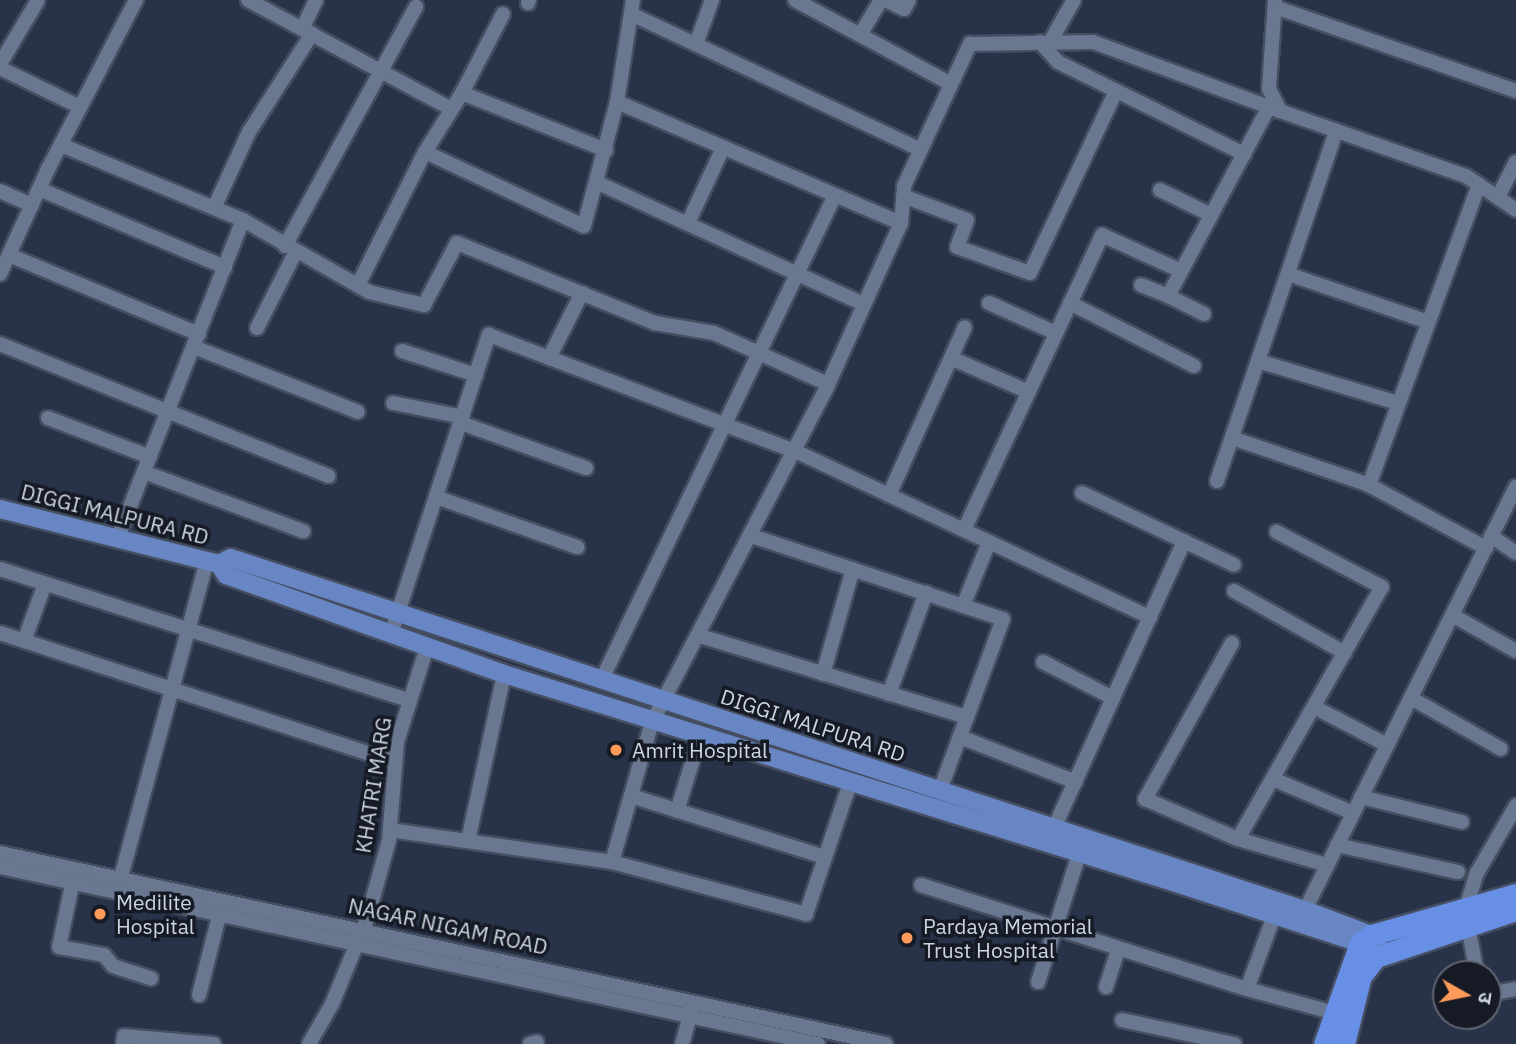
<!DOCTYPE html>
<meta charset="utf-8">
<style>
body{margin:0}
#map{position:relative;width:1516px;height:1044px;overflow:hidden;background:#283249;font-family:"IBM Plex Sans","Noto Sans Devanagari",sans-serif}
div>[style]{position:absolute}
.roads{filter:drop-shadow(2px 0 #454e60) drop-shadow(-2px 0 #454e60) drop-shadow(0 2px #454e60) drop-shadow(0 -2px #454e60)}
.minor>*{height:14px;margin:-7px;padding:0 7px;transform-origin:7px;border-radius:7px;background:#6a7791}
.major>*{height:18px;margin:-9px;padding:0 9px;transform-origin:9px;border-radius:9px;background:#6885c4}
.highway>*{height:21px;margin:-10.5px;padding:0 10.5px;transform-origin:10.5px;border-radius:10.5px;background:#678fe6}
.dots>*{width:19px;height:19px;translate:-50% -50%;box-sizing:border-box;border:4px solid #151a24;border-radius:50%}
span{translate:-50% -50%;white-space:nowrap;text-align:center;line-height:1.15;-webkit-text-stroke:7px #151a24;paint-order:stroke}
.street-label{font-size:21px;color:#cdd4e2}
.poi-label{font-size:21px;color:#cdd4e2}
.left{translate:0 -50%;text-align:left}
.north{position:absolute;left:1432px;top:960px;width:70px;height:70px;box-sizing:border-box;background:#151a24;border:2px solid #5f6470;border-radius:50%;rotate:99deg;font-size:19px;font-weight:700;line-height:28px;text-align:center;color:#cdd4e2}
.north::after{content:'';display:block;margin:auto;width:24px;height:32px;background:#ff9b5a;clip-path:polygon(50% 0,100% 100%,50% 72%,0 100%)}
</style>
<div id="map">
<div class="roads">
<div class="minor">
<i style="left:248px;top:0;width:230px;rotate:28.2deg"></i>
<i style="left:795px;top:0;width:177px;rotate:28.3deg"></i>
<i style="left:886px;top:0;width:20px;rotate:27deg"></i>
<i style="left:904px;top:9px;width:10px;rotate:-61deg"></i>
<i style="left:1275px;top:0;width:89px;rotate:93.9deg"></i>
<i style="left:1269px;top:89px;width:25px;rotate:63deg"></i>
<i style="left:1280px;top:111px;width:197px;rotate:19.3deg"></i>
<i style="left:1466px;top:176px;width:60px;rotate:34.2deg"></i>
<i style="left:528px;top:3px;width:3px;rotate:-72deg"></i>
<i style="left:1275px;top:7px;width:255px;rotate:19.2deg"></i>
<i style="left:631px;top:14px;width:320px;rotate:25.1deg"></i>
<i style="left:302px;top:29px;width:32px;rotate:-64deg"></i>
<i style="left:860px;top:35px;width:41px;rotate:-59deg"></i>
<i style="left:1040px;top:42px;width:27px;rotate:48deg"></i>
<i style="left:1058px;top:62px;width:208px;rotate:26.3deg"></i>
<i style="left:1050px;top:42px;width:48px;rotate:-60.3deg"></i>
<i style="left:696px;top:44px;width:47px;rotate:-70deg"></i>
<i style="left:0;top:64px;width:74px;rotate:-59.3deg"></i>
<i style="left:0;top:68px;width:89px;rotate:26deg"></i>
<i style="left:462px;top:93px;width:155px;rotate:21.6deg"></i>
<i style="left:617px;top:102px;width:309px;rotate:23.1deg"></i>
<i style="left:61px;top:145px;width:197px;rotate:22.4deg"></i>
<i style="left:243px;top:220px;width:145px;rotate:29.7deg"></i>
<i style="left:369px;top:292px;width:57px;rotate:13.3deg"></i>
<i style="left:424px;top:305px;width:70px;rotate:-62deg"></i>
<i style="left:457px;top:243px;width:214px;rotate:22deg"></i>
<i style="left:655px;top:323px;width:60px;rotate:9.6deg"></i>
<i style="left:714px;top:333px;width:125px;rotate:24.1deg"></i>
<i style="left:425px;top:152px;width:175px;rotate:25deg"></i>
<i style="left:584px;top:226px;width:128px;rotate:-75.1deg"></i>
<i style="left:617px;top:102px;width:103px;rotate:-81.1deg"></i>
<i style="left:598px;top:183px;width:292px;rotate:24.5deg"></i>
<i style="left:39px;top:189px;width:202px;rotate:22.8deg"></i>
<i style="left:1160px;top:190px;width:57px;rotate:26.1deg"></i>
<i style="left:0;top:191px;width:35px;rotate:24deg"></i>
<i style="left:903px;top:196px;width:68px;rotate:20.6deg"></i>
<i style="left:967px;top:220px;width:29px;rotate:110deg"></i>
<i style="left:957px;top:247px;width:77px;rotate:19.6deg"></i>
<i style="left:1030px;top:273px;width:201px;rotate:-64.7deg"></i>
<i style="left:1498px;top:197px;width:39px;rotate:-63deg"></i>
<i style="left:214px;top:208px;width:84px;rotate:-65.3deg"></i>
<i style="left:249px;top:132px;width:117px;rotate:-57.3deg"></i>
<i style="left:688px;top:223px;width:83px;rotate:-65deg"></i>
<i style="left:285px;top:246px;width:273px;rotate:-61.3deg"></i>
<i style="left:9px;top:255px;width:206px;rotate:22.6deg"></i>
<i style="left:0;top:274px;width:115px;rotate:-65.4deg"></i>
<i style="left:48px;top:169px;width:191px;rotate:-62.5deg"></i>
<i style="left:1288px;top:274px;width:148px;rotate:18.9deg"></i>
<i style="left:358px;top:285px;width:149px;rotate:-63.3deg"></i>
<i style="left:425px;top:152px;width:70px;rotate:-57.9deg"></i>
<i style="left:462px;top:93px;width:89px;rotate:-62.6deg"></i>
<i style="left:1141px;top:285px;width:29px;rotate:22deg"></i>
<i style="left:989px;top:303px;width:73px;rotate:24.1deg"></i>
<i style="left:1070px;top:303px;width:139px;rotate:26.9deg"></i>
<i style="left:1204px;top:314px;width:40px;rotate:-153.4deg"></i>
<i style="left:1168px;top:296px;width:214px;rotate:-61.9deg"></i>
<i style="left:257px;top:328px;width:84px;rotate:-63.1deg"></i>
<i style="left:0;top:344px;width:354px;rotate:21.9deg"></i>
<i style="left:194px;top:347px;width:176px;rotate:21.6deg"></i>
<i style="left:402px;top:351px;width:78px;rotate:18deg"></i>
<i style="left:549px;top:358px;width:73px;rotate:-63.1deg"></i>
<i style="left:951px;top:358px;width:85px;rotate:23.6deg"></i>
<i style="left:1258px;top:361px;width:146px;rotate:16.7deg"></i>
<i style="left:393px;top:403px;width:71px;rotate:11.3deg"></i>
<i style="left:48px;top:418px;width:109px;rotate:20.9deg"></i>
<i style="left:461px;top:423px;width:133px;rotate:19.8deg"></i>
<i style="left:1232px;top:438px;width:145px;rotate:18.9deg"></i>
<i style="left:1369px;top:485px;width:133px;rotate:28.3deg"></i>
<i style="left:144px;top:472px;width:170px;rotate:20.4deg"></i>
<i style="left:1217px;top:481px;width:370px;rotate:-71.2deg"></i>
<i style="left:1369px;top:485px;width:320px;rotate:-69.9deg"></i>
<i style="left:1082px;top:493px;width:168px;rotate:25.3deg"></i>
<i style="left:889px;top:495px;width:184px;rotate:-65.7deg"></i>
<i style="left:436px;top:497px;width:150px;rotate:19.5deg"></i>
<i style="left:964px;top:530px;width:326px;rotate:-64.9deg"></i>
<i style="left:1102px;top:235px;width:87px;rotate:24.5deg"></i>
<i style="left:752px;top:536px;width:264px;rotate:18.3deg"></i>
<i style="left:1003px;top:619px;width:182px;rotate:110.2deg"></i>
<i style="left:1491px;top:536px;width:30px;rotate:34deg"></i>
<i style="left:118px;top:537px;width:341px;rotate:-68.5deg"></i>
<i style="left:0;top:569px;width:429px;rotate:17.8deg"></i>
<i style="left:1234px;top:591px;width:127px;rotate:29.2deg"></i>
<i style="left:963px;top:606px;width:69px;rotate:-67.9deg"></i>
<i style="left:1452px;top:615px;width:73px;rotate:29.4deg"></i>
<i style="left:0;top:633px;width:416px;rotate:18.1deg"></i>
<i style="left:391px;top:634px;width:315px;rotate:-71.9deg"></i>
<i style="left:489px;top:335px;width:327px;rotate:20.8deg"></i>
<i style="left:795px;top:451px;width:392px;rotate:25.1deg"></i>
<i style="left:700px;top:636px;width:279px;rotate:16.9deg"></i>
<i style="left:24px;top:641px;width:61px;rotate:-69.8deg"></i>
<i style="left:1232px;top:643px;width:179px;rotate:119.1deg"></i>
<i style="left:1145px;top:799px;width:101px;rotate:23.3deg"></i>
<i style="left:1238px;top:839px;width:93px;rotate:16.3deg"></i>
<i style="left:1043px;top:662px;width:79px;rotate:27.2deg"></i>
<i style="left:823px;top:674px;width:109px;rotate:-74.1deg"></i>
<i style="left:602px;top:679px;width:537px;rotate:-64.29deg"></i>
<i style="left:889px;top:694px;width:108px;rotate:-69.9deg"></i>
<i style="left:1411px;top:698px;width:103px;rotate:29.5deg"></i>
<i style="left:1316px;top:708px;width:80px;rotate:27.5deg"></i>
<i style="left:960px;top:737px;width:124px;rotate:21.2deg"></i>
<i style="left:1273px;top:779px;width:87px;rotate:23deg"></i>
<i style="left:631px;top:796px;width:203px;rotate:17.5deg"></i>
<i style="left:1361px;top:797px;width:104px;rotate:13.9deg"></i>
<i style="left:677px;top:811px;width:77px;rotate:-72.7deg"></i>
<i style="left:1054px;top:828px;width:315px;rotate:-65.6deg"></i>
<i style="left:390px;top:830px;width:224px;rotate:8.2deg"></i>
<i style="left:612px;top:862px;width:201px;rotate:15deg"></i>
<i style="left:806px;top:914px;width:138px;rotate:-71.4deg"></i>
<i style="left:1238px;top:839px;width:290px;rotate:-60.3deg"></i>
<i style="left:1382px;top:587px;width:119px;rotate:-152.4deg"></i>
<i style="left:468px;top:841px;width:171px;rotate:-77.8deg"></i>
<i style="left:1337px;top:845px;width:124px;rotate:12.6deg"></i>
<i style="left:0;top:853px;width:906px;rotate:12.17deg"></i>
<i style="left:612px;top:862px;width:146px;rotate:-74.1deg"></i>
<i style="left:652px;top:722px;width:376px;rotate:-62.4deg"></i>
<i style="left:826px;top:389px;width:182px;rotate:-65.7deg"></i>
<i style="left:901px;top:223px;width:37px;rotate:-85deg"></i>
<i style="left:904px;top:186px;width:157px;rotate:-65.1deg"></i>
<i style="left:970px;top:44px;width:123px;rotate:-0.9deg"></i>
<i style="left:1093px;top:42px;width:199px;rotate:20.3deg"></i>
<i style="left:0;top:867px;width:837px;rotate:12.21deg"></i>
<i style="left:121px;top:877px;width:328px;rotate:-74.8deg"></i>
<i style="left:72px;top:885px;width:63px;rotate:101.8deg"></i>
<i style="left:59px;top:947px;width:46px;rotate:10.1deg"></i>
<i style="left:104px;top:955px;width:14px;rotate:51deg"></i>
<i style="left:113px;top:966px;width:40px;rotate:18deg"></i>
<i style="left:921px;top:885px;width:342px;rotate:17.7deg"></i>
<i style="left:1247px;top:989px;width:78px;rotate:-69.7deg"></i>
<i style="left:1466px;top:908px;width:37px;rotate:-73deg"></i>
<i style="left:1477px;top:873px;width:78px;rotate:-59.8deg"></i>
<i style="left:1305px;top:910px;width:473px;rotate:-63.5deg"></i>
<i style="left:1468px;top:926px;width:49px;rotate:79.4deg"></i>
<i style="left:1038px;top:982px;width:134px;rotate:-72.2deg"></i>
<i style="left:1106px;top:987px;width:39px;rotate:-72deg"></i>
<i style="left:1247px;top:989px;width:91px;rotate:15.3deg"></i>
<i style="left:1488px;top:994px;width:28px;rotate:-10deg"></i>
<i style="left:199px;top:995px;width:81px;rotate:-75.8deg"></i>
<i style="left:1122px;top:1020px;width:115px;rotate:12.1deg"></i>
<i style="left:123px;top:1044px;width:8px;rotate:-83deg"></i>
<i style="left:124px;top:1036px;width:90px;rotate:5.1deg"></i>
<i style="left:309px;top:1044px;width:46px;rotate:-60.1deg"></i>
<i style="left:332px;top:1004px;width:92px;rotate:-67.6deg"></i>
<i style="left:367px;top:919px;width:82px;rotate:-74.4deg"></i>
<i style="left:389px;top:840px;width:98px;rotate:-85.3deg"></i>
<i style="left:397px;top:742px;width:100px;rotate:-72.5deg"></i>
<i style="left:530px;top:1044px;width:7px;rotate:-16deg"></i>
<i style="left:682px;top:1044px;width:37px;rotate:-74deg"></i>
</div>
<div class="major">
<i style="left:0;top:509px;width:226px;rotate:14.1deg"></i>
<i style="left:219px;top:564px;width:13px;rotate:-27deg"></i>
<i style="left:231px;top:558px;width:1130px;rotate:18.15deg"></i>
<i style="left:1305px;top:910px;width:71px;rotate:20.7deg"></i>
<i style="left:1371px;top:935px;width:22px;rotate:58deg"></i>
<i style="left:219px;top:564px;width:13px;rotate:58deg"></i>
<i style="left:226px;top:575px;width:295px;rotate:19.6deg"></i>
<i style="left:504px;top:674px;width:707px;rotate:17.28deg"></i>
<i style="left:1179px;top:884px;width:190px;rotate:18.1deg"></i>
<i style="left:1360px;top:943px;width:11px;rotate:41deg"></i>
</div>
<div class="highway">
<i style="left:1324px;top:1044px;width:107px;rotate:-70.4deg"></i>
<i style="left:1360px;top:943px;width:14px;rotate:-36deg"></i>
<i style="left:1371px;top:935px;width:151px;rotate:-15.8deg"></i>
<i style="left:1344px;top:1044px;width:70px;rotate:-76deg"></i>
<i style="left:1361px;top:976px;width:24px;rotate:-52deg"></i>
<i style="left:1376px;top:957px;width:148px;rotate:-18.6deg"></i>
</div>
</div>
<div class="dots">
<i style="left:616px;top:750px;background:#ff9b5a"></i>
<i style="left:100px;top:914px;background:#ff9b5a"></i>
<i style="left:907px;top:938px;background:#ff9b5a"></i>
</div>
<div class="street-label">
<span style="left:115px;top:514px;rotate:14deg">DIGGI MALPURA RD</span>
<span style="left:813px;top:725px;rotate:18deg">DIGGI MALPURA RD</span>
<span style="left:373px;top:785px;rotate:-81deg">KHATRI MARG</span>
<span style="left:448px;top:926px;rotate:12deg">NAGAR NIGAM ROAD</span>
</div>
<div class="poi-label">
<span class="left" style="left:632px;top:750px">Amrit Hospital</span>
<span class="left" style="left:116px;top:914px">Medilite<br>Hospital</span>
<span class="left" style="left:923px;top:938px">Pardaya Memorial<br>Trust Hospital</span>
</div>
<div class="north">उ</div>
</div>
